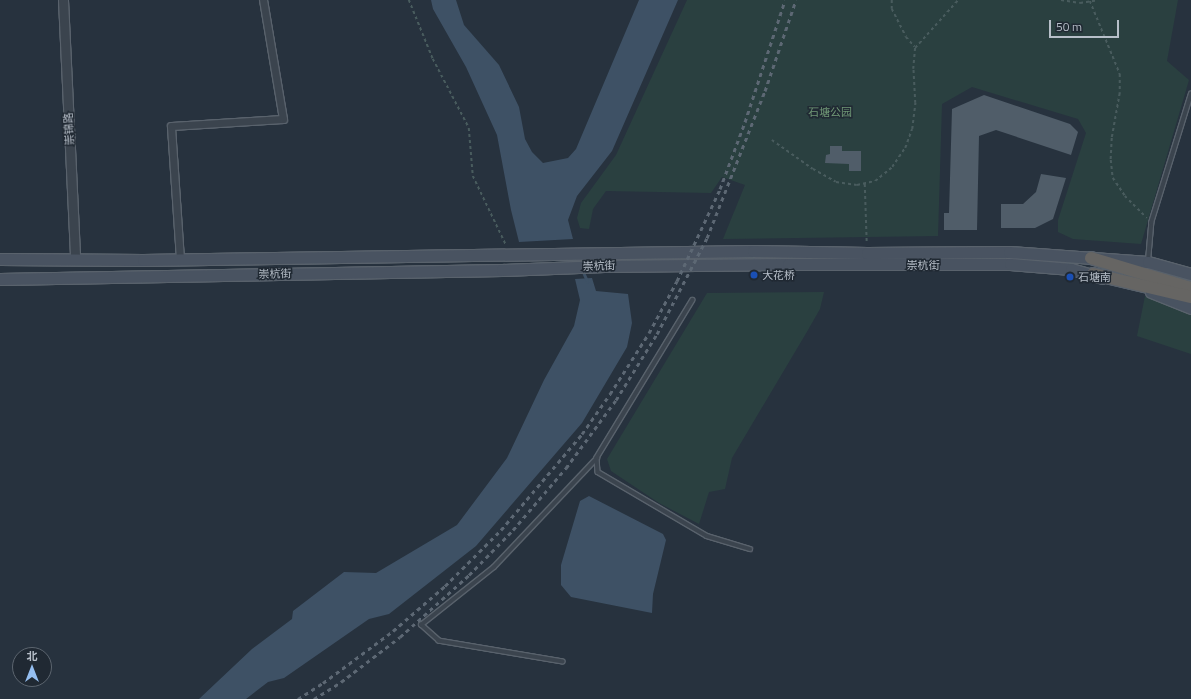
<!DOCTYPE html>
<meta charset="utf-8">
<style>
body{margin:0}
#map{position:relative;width:1191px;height:699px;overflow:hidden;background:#27323e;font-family:"Titillium Web","Noto Sans SC",sans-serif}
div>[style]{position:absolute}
.green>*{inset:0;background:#2a4040}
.water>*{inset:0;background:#3e5165}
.stream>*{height:3px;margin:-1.5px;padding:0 1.5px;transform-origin:1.5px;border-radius:1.5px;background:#3e5165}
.building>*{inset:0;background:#505d69}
.path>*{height:1.5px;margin-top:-0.75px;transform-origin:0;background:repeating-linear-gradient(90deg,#495c5e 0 3px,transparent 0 6px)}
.roads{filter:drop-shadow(1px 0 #59626c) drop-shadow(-1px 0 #59626c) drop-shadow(0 1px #59626c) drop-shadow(0 -1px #59626c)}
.service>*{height:3.5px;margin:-1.75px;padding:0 1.75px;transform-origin:1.75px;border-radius:1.75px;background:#3b444e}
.minor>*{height:7px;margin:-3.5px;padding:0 3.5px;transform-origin:3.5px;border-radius:3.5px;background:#3b444e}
.tertiary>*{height:9px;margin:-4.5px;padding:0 4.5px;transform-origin:4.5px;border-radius:4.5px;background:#3b444e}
.secondary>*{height:11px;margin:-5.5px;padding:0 5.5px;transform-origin:5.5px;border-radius:5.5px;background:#495361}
.trunk>*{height:12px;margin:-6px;padding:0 6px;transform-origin:6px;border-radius:6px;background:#666563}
.rail>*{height:3px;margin-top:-1.5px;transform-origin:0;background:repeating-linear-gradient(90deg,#5d6874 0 4px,transparent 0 8px)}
.dots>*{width:11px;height:11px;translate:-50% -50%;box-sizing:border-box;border:2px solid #202933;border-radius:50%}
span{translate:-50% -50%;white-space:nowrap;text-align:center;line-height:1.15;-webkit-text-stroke:3px #202933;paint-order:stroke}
.park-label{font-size:11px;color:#709876}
.street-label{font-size:11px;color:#b7bfc9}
.poi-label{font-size:11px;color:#b7bfc9}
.left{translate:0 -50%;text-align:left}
.north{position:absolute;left:12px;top:647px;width:40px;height:40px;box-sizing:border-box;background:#202933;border:1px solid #5c656f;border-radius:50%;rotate:0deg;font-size:11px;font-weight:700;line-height:16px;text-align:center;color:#b7bfc9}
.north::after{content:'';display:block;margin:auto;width:14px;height:18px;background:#94bef0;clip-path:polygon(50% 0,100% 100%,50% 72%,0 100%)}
.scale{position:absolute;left:1049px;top:20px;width:70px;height:18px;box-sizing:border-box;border:2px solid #b7bfc9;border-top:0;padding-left:5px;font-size:12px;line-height:14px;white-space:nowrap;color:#b7bfc9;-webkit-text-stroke:3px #202933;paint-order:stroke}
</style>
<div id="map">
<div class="green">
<i style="clip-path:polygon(687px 0,1178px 0,1167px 61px,1189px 80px,1141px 244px,1073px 239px,1058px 232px,1058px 220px,1086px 133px,1078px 119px,972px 87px,942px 104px,938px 236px,723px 239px,745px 185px,722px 177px,711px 193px,606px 191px,593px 209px,589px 229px,580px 228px,577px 218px,581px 203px,616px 155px)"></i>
<i style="clip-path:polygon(824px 292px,820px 309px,808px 330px,732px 458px,725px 489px,709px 492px,699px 524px,659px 503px,611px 471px,607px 459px,707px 293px)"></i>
<i style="clip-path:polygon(1145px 296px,1191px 313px,1191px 354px,1137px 336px)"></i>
</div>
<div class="water">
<i style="clip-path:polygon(431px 0,456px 0,464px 25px,499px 65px,519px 107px,525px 139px,532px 152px,543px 163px,568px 158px,576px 149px,639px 0,678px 0,612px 151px,577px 196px,568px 220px,573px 239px,519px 242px,511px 210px,497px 135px,466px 67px,433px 9px)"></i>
<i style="clip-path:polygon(592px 278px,596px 291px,628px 294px,632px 323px,627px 347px,582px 423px,476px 546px,389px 614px,369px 619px,284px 678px,268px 682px,246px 699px,199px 699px,252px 649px,292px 619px,293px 611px,344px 572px,376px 573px,457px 525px,507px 458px,544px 380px,574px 326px,580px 300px,575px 279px)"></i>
<i style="clip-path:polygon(589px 496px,663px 534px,666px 540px,653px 594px,652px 613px,571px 597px,561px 585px,561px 565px,580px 501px)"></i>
</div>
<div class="stream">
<i style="left:583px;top:272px;width:10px;rotate:66deg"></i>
</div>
<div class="building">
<i style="clip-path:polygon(984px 95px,1070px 124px,1078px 132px,1071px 155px,996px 130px,979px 136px,977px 230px,944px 230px,944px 213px,949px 213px,952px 109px)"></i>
<i style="clip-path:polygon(830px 146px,842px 146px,842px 151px,861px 151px,861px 171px,849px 171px,849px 164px,825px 163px,826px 155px,830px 154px)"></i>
<i style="clip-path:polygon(1041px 174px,1066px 178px,1053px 219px,1035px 228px,1001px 228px,1001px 204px,1023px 204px,1036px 192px)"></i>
</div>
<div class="path">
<i style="left:409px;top:0;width:64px;rotate:67.9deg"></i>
<i style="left:433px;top:59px;width:78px;rotate:62.4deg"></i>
<i style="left:469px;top:128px;width:48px;rotate:85.2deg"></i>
<i style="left:473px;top:176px;width:76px;rotate:64.4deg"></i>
<i style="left:892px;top:0;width:9px;rotate:90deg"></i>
<i style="left:892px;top:9px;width:31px;rotate:63deg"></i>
<i style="left:906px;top:37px;width:13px;rotate:48deg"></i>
<i style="left:1061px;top:0;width:19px;rotate:9deg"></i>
<i style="left:1080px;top:3px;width:18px;rotate:-9deg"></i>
<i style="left:1090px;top:1px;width:79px;rotate:67.7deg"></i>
<i style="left:1120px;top:74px;width:19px;rotate:90deg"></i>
<i style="left:1120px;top:93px;width:46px;rotate:100.1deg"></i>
<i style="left:1112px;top:138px;width:22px;rotate:93deg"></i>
<i style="left:1111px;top:160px;width:18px;rotate:84deg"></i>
<i style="left:1113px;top:178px;width:22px;rotate:56deg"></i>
<i style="left:1125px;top:196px;width:31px;rotate:45deg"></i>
<i style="left:772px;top:140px;width:50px;rotate:35.3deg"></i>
<i style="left:813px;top:169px;width:26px;rotate:29deg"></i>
<i style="left:836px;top:182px;width:21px;rotate:8deg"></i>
<i style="left:857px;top:185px;width:18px;rotate:-13deg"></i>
<i style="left:875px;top:181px;width:22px;rotate:-39deg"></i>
<i style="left:892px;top:167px;width:23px;rotate:-56deg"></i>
<i style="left:905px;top:148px;width:20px;rotate:-70deg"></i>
<i style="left:912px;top:129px;width:26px;rotate:-83deg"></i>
<i style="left:915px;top:103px;width:34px;rotate:-93deg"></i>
<i style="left:913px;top:69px;width:21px;rotate:-85deg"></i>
<i style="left:915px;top:48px;width:64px;rotate:-48.1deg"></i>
<i style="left:865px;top:184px;width:60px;rotate:88.1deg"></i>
</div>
<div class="roads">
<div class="service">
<i style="left:1148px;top:261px;width:38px;rotate:-85deg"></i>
<i style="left:1151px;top:223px;width:135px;rotate:-72.8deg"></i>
<i style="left:693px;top:300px;width:185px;rotate:121.3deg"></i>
<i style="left:597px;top:458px;width:14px;rotate:86deg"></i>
<i style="left:598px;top:472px;width:126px;rotate:30.4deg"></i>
<i style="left:707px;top:536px;width:45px;rotate:16.8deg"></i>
<i style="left:563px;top:662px;width:126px;rotate:-170.4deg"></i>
<i style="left:439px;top:641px;width:24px;rotate:-138deg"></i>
<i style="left:421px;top:625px;width:93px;rotate:-38.5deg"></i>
<i style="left:494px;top:567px;width:150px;rotate:-46.6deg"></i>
</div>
<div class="minor">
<i style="left:180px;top:259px;width:133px;rotate:-93.9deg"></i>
<i style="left:171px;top:126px;width:112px;rotate:-3.6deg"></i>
<i style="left:283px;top:119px;width:121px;rotate:-99.5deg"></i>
</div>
<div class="tertiary">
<i style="left:63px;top:0;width:259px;rotate:87.3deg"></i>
</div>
<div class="secondary">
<i style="left:0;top:259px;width:143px;rotate:0.4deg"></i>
<i style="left:143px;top:260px;width:610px;rotate:-0.85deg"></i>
<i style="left:753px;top:251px;width:114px;rotate:1deg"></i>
<i style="left:867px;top:253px;width:142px;rotate:-0.4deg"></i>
<i style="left:1009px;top:252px;width:139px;rotate:4.1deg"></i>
<i style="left:1148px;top:262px;width:45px;rotate:15.6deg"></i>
<i style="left:0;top:279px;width:502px;rotate:-1.03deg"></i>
<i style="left:502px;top:270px;width:102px;rotate:-2.2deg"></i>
<i style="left:604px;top:266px;width:184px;rotate:-0.6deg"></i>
<i style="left:788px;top:264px;width:222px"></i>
<i style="left:1010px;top:264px;width:61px;rotate:4.7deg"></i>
<i style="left:1071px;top:269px;width:32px;rotate:16deg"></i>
<i style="left:1151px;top:292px;width:43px;rotate:21.8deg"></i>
</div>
<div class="trunk">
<i style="left:1091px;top:258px;width:104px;rotate:16.7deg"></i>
<i style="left:1093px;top:274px;width:101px;rotate:13.2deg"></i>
</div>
</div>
<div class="rail">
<i style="left:298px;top:699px;width:30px;rotate:-33deg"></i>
<i style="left:323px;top:683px;width:87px;rotate:-36.6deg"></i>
<i style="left:393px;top:631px;width:69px;rotate:-40.9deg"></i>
<i style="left:445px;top:586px;width:79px;rotate:-45deg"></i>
<i style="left:501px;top:530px;width:126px;rotate:-49.8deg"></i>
<i style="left:582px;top:434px;width:49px;rotate:-55deg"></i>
<i style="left:610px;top:394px;width:72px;rotate:-57.4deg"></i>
<i style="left:649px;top:333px;width:59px;rotate:-61.7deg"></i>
<i style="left:677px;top:281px;width:102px;rotate:-64.9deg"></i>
<i style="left:720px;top:189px;width:72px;rotate:-69.5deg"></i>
<i style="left:745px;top:122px;width:128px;rotate:-71.8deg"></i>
<i style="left:314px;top:699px;width:32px;rotate:-32deg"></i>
<i style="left:341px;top:682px;width:74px;rotate:-37.3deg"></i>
<i style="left:400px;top:637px;width:93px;rotate:-41.9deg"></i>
<i style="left:469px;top:575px;width:63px;rotate:-45.6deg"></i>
<i style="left:513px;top:530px;width:82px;rotate:-49.5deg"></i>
<i style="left:566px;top:468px;width:84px;rotate:-53.7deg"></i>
<i style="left:616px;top:400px;width:78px;rotate:-58.2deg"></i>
<i style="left:657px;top:334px;width:108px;rotate:-62.5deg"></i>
<i style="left:707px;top:238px;width:158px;rotate:-68.5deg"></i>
<i style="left:765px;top:91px;width:96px;rotate:-71.2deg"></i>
</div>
<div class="dots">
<i style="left:754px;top:275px;background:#1a4fb4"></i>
<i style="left:1070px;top:277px;background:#1a4fb4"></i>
</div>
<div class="park-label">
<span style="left:830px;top:112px">石塘公园</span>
</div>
<div class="street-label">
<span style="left:69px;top:129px;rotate:-93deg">崇锦路</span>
<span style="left:923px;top:265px">崇杭街</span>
<span style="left:599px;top:266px;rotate:-2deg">崇杭街</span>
<span style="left:275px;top:274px;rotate:-1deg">崇杭街</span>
</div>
<div class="poi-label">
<span class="left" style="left:762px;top:275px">大花桥</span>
<span class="left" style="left:1078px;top:277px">石塘南</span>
</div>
<div class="north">北</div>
<div class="scale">50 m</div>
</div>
